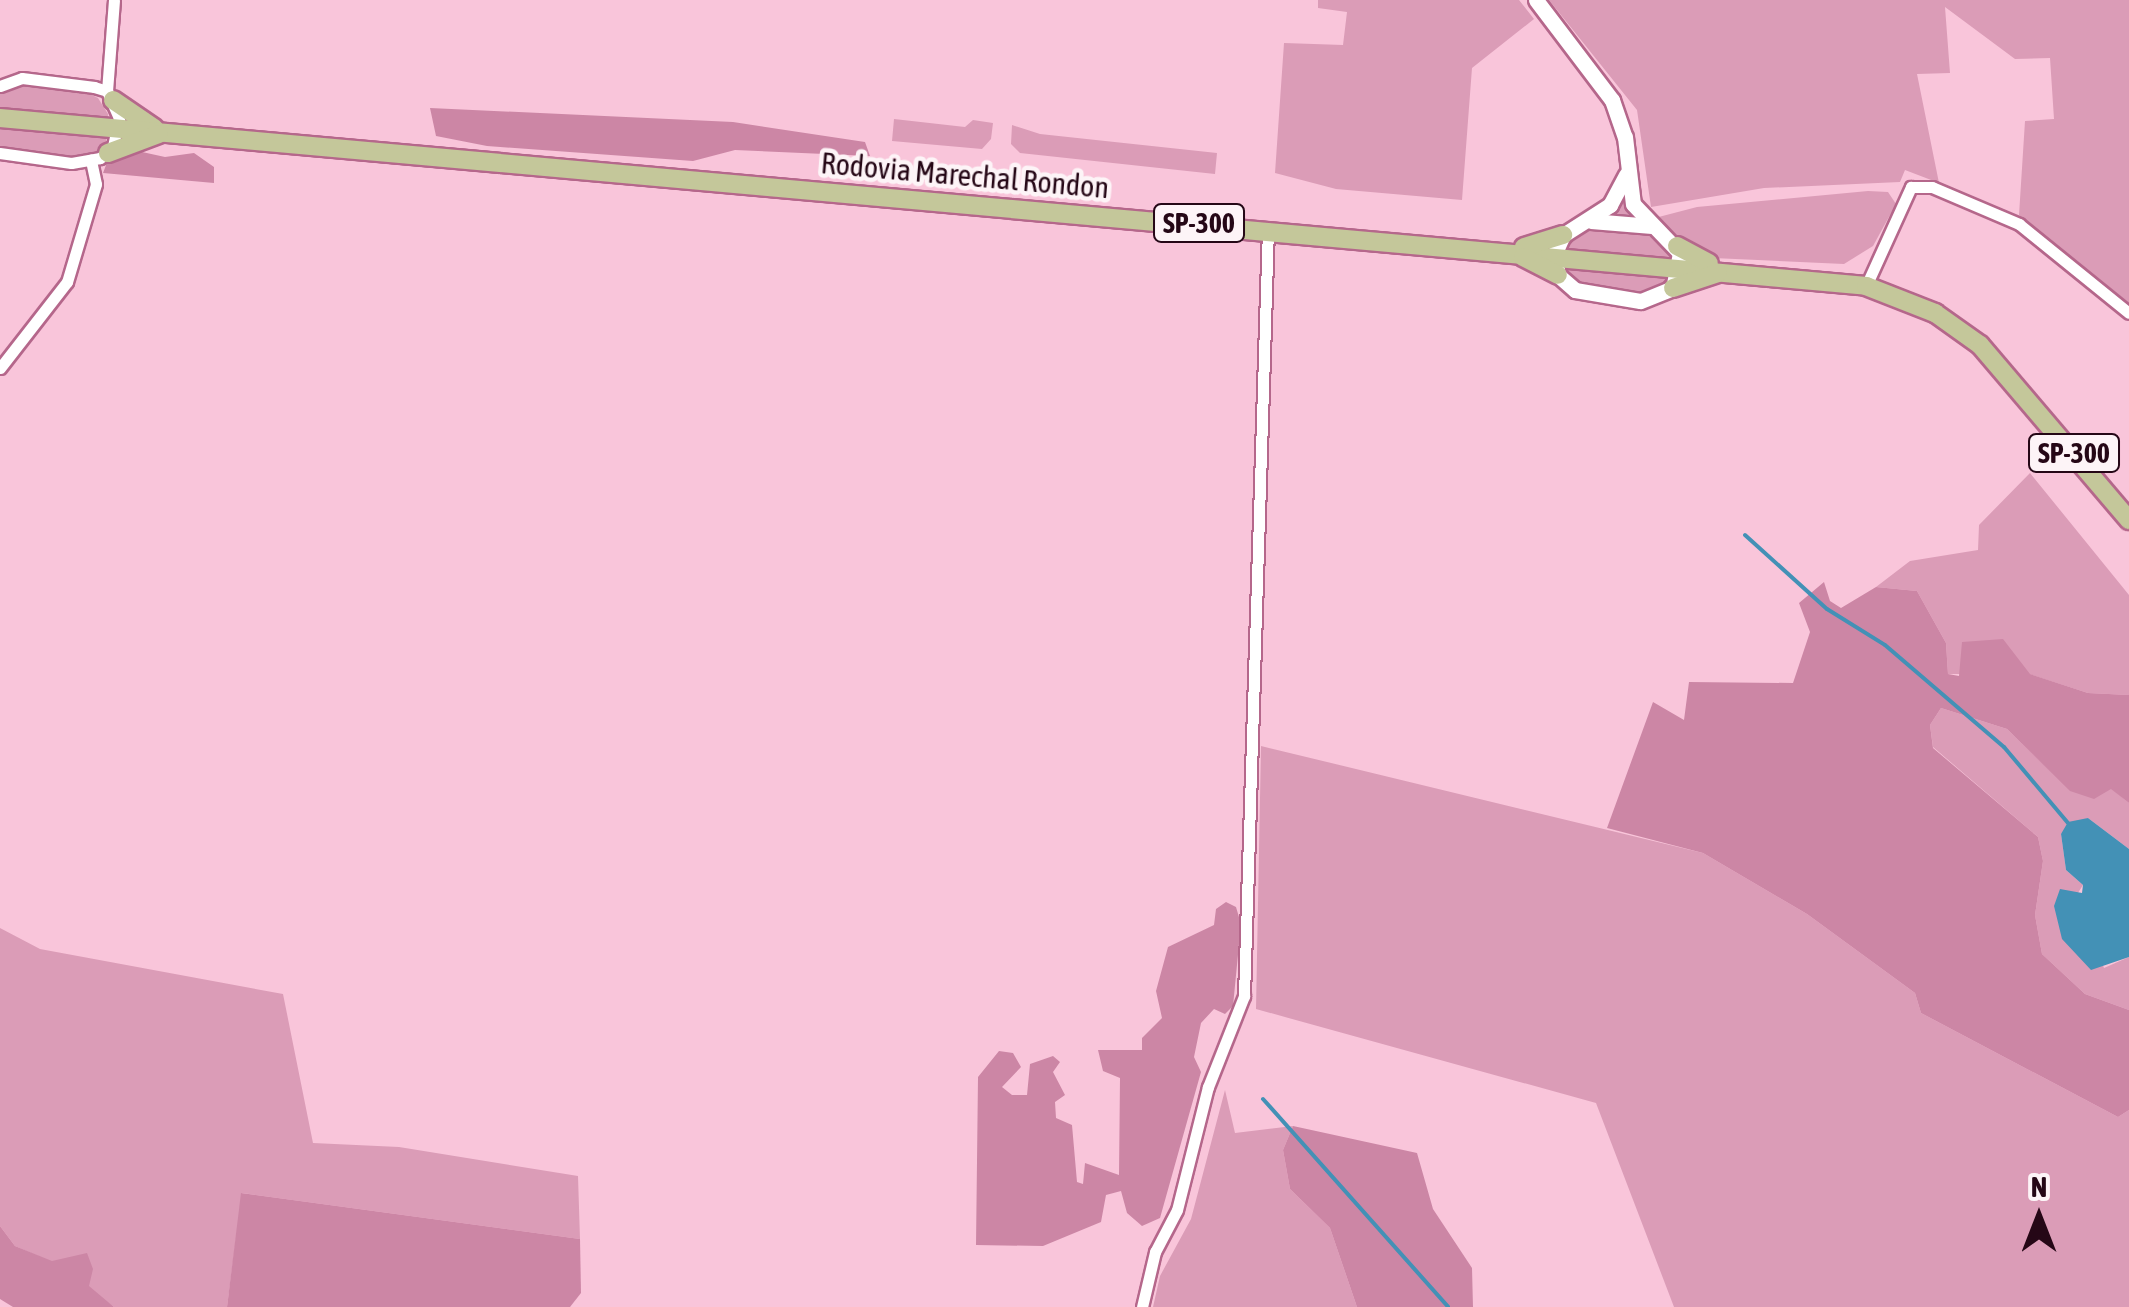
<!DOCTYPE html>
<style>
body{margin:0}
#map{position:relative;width:2129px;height:1307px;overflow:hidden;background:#f9c5da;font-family:"Asap Condensed",sans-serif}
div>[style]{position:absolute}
.green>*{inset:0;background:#db9cb7}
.forest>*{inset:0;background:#cc86a5}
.water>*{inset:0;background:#4391b6}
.stream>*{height:4px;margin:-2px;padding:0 2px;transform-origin:2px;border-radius:2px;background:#4391b6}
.roads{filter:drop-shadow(2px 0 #b5678b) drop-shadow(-2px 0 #b5678b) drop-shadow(0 2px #b5678b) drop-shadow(0 -2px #b5678b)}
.street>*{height:11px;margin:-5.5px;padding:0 5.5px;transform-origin:5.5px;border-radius:5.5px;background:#fff}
.secondary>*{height:15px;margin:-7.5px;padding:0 7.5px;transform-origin:7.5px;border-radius:7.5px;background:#fff}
.primary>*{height:18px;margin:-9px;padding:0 9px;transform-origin:9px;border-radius:9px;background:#c4c79a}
span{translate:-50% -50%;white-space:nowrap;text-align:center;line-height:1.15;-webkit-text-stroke:9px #fdf4f7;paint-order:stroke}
.shield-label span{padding:2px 8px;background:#fdf4f7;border:2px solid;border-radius:8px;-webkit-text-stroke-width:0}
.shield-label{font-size:28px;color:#250716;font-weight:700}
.street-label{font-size:30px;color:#250716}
.north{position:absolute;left:1989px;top:1167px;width:100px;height:100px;-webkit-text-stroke:8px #fdf4f7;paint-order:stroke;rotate:0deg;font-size:28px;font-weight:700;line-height:40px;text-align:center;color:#250716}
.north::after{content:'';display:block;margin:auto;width:35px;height:45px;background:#250716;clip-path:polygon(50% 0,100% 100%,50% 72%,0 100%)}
</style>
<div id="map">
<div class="green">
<i style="clip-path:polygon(1318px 0,1519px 0,1534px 19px,1472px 68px,1462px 200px,1336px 189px,1275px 173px,1284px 43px,1343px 45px,1347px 12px,1318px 8px)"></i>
<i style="clip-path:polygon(1549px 0,2129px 0,2129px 303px,2019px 215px,2025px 121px,2054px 119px,2050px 58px,2015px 59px,1945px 7px,1950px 73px,1917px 74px,1939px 183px,1905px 170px,1900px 182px,1764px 188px,1651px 207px,1637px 110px)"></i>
<i style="clip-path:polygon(22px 84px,80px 89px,98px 98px,108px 114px,106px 146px,84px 159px,0 146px,0 94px)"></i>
<i style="clip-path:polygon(894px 119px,965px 127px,973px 120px,993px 123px,991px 139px,982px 149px,892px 141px)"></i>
<i style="clip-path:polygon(1012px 125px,1040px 134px,1217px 153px,1215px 174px,1020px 153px,1011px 144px)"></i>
<i style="clip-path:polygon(1624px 189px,1673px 248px,1671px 283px,1640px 297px,1570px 283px,1560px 258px,1568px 237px)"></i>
<i style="clip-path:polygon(1868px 191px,1888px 192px,1896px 204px,1873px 246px,1844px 264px,1713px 258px,1687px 248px,1651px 219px,1697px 207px)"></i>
<i style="clip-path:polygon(2030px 473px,2129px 595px,2129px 695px,2088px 693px,2029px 674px,1948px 674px,1946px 643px,1917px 591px,1876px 587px,1910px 561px,1978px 550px,1979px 525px)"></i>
<i style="clip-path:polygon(1941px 708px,2007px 729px,2071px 791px,2111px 788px,2129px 803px,2129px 849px,2088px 818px,2061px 834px,2066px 870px,2083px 885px,2076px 896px,2104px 968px,2129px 957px,2129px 1010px,2085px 994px,2042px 954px,2035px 915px,2043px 861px,2038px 837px,1933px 747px,1930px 725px)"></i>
<i style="clip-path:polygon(1261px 746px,1703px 853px,1807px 914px,1915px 993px,1921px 1013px,2118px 1117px,2129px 1110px,2129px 1307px,1674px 1307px,1596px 1103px,1256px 1009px)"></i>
<i style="clip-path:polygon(0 928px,40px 949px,283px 994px,313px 1143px,399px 1147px,578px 1176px,580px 1239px,242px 1193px,227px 1307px,114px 1307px,52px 1262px,15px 1246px,0 1226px)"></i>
<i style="clip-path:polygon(1225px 1090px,1235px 1133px,1293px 1126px,1283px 1150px,1290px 1189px,1330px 1228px,1357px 1307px,1153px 1307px,1160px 1276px,1191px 1219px)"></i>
</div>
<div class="forest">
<i style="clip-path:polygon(430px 108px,733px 122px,865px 142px,870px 156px,735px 150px,693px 161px,487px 146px,436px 136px)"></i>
<i style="clip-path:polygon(133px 150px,165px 157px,194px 153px,214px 167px,214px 183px,103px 173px,108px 160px)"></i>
<i style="clip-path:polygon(1824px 582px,1830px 601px,1841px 608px,1876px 587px,1917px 591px,1946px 643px,1948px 674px,1959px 676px,1962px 642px,2003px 639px,2030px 674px,2088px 693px,2129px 695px,2129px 803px,2111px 789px,2094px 799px,2070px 791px,2007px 729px,1941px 708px,1930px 725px,1933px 748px,2038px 837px,2043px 861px,2035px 915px,2042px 954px,2085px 994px,2129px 1010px,2129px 1110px,2118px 1117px,1921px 1013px,1915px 993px,1807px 914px,1703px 853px,1607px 828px,1653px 702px,1684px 720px,1689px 682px,1793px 683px,1810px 632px,1799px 603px)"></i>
<i style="clip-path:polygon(1226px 902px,1236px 907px,1241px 924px,1233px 1006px,1225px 1014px,1214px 1009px,1201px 1023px,1194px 1057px,1201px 1072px,1160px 1218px,1142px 1226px,1127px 1213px,1121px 1191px,1106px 1195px,1101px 1222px,1043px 1246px,976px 1245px,978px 1077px,999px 1051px,1013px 1053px,1021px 1067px,1002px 1087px,1012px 1095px,1027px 1095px,1030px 1064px,1053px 1056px,1060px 1062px,1053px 1072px,1065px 1095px,1055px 1102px,1056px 1118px,1072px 1125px,1077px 1182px,1083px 1184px,1085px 1163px,1119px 1175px,1120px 1078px,1103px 1071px,1098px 1050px,1142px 1050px,1142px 1038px,1162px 1018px,1156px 991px,1168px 947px,1214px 925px,1216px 909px)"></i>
<i style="clip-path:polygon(1293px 1126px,1417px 1153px,1433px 1209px,1472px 1268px,1473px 1307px,1357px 1307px,1330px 1228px,1290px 1189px,1283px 1150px)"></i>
<i style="clip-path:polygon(241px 1193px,580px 1239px,581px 1293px,570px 1307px,227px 1307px)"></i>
<i style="clip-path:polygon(0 1226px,15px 1246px,52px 1261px,87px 1253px,93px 1269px,89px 1286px,114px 1307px,13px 1307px,0 1299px)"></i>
</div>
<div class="water">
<i style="clip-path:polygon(2088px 818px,2129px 849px,2129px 957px,2091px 970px,2062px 939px,2054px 906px,2060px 889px,2082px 893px,2083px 885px,2066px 870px,2061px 834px,2068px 822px)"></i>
</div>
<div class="stream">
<i style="left:1745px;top:535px;width:110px;rotate:42.1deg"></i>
<i style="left:1827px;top:609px;width:68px;rotate:31.8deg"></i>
<i style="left:1885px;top:645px;width:157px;rotate:40.6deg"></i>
<i style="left:2004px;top:747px;width:99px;rotate:49.9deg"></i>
<i style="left:1263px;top:1099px;width:278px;rotate:48.3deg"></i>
</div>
<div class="roads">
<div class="street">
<i style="left:0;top:86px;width:23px;rotate:-20deg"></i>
<i style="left:22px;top:78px;width:73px;rotate:7.1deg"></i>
<i style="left:94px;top:87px;width:14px;rotate:17deg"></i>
<i style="left:107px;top:91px;width:30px;rotate:66deg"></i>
<i style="left:119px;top:118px;width:29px;rotate:102deg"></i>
<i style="left:113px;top:146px;width:18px;rotate:137deg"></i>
<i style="left:100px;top:158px;width:29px;rotate:170deg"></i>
<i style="left:71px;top:163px;width:72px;rotate:-172deg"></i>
<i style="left:107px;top:91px;width:91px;rotate:-85.6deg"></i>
<i style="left:1866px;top:286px;width:109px;rotate:-65.6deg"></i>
<i style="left:1911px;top:187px;width:21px"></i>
<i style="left:1932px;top:187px;width:95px;rotate:23deg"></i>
<i style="left:2019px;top:224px;width:141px;rotate:39deg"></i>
<i style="left:0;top:368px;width:109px;rotate:-52.1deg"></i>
<i style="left:67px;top:282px;width:102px;rotate:-73.5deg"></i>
<i style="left:96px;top:184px;width:25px;rotate:-102deg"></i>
<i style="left:1142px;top:1307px;width:57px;rotate:-76.7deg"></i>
<i style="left:1155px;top:1252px;width:47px;rotate:-62.4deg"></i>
<i style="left:1177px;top:1210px;width:127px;rotate:-75.9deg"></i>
<i style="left:1208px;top:1087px;width:98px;rotate:-68.4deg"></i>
<i style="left:1244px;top:996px;width:766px;rotate:-88.21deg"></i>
</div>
<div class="secondary">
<i style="left:1536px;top:0;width:126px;rotate:52.8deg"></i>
<i style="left:1612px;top:100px;width:39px;rotate:71deg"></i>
<i style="left:1625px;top:137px;width:67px;rotate:83.2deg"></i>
<i style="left:1633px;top:204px;width:68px;rotate:46.2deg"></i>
<i style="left:1680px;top:253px;width:36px;rotate:101deg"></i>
<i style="left:1673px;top:288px;width:35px;rotate:158deg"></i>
<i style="left:1640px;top:301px;width:66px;rotate:-170.4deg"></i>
<i style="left:1575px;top:290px;width:23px;rotate:-139deg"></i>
<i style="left:1558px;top:275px;width:20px;rotate:-101deg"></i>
<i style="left:1554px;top:255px;width:22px;rotate:-66deg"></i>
<i style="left:1563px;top:235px;width:56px;rotate:-32.6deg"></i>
<i style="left:1610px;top:205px;width:34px;rotate:-62deg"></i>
<i style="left:1591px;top:221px;width:61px;rotate:4.7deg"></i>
</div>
<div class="primary">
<i style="left:113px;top:100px;width:50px;rotate:34.3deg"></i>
<i style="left:0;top:118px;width:1874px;rotate:5.14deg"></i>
<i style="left:1866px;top:286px;width:74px;rotate:21.4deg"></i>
<i style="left:1935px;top:313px;width:55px;rotate:35.4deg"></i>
<i style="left:1980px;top:345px;width:230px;rotate:49.6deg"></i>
<i style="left:108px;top:153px;width:54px;rotate:-20.4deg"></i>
<i style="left:1677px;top:246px;width:36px;rotate:28deg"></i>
<i style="left:1524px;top:247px;width:41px;rotate:-17.1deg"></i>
<i style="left:1523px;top:257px;width:39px;rotate:27deg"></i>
<i style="left:1673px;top:288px;width:47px;rotate:-18.4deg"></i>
</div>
</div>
<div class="shield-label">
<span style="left:1199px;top:223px">SP-300</span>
<span style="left:2074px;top:453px">SP-300</span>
</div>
<div class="street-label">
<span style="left:965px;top:175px;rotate:5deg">Rodovia Marechal Rondon</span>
</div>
<div class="north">N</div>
</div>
